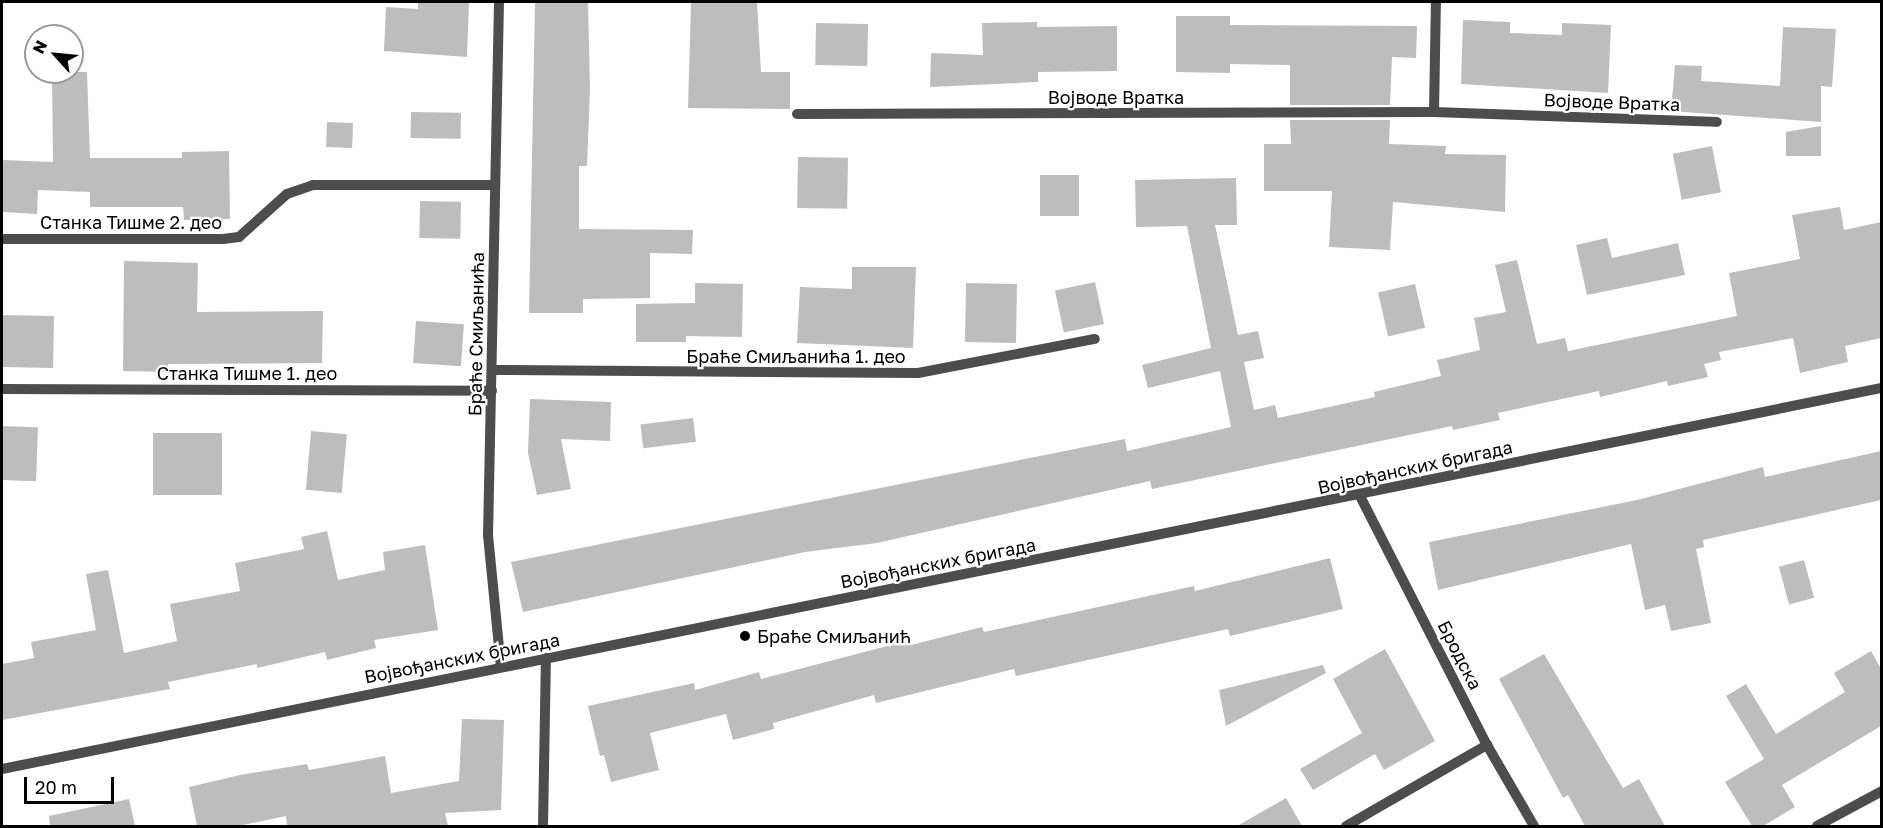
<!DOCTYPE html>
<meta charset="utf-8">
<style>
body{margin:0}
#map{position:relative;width:1883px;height:828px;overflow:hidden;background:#fff;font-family:"Golos Text",sans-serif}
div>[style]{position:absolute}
.building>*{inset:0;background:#bdbdbd;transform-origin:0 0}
.minor>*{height:10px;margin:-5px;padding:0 5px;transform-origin:5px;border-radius:5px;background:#4d4d4d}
.dots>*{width:16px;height:16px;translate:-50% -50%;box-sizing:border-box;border:3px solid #fff;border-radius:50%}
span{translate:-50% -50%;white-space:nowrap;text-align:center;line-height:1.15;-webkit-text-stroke:4.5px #fff;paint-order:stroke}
.street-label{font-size:18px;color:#000}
.poi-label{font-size:18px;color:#000}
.left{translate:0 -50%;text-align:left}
.frame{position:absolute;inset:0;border:3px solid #000;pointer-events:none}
.north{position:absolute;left:24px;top:24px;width:60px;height:60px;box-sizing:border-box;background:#fff;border:2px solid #999;border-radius:50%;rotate:297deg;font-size:16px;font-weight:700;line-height:24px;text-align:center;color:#000}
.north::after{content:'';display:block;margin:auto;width:21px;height:27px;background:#000;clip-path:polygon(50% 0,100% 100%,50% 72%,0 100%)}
.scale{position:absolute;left:24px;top:777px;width:90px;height:27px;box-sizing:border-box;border:3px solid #000;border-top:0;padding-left:8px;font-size:18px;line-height:21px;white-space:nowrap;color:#000;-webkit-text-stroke:4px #fff;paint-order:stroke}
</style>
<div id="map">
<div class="building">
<i style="clip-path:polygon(418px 2px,469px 2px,467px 57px,384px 51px,386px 7px,418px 9px)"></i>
<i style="clip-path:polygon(535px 2px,588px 2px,590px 89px,587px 166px,579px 166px,579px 229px,693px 230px,692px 254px,650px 253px,650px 298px,583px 299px,583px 313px,529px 313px)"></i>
<i style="clip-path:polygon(691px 2px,757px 2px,761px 72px,790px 72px,790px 109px,688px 108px)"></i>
<i style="clip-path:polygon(1176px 16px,1230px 16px,1230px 25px,1417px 26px,1416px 58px,1392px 57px,1390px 105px,1290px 105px,1290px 65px,1230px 64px,1230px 73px,1176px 72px)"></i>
<i style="clip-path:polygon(1463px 20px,1510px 22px,1510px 33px,1562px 35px,1562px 23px,1611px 25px,1608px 93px,1461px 84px)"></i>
<i style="clip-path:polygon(1037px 22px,1037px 27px,1117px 26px,1117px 71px,1038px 72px,1038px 82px,930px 87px,931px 53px,983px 55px,982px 23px)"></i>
<i style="left:816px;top:23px;width:52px;height:42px;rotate:1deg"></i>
<i style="clip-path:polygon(1783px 27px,1836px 29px,1832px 87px,1821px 86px,1821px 122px,1671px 111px,1675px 65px,1702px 66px,1701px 81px,1780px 86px)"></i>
<i style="clip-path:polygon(52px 72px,87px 72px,90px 158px,182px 158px,182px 152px,229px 151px,230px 219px,184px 220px,183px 207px,90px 207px,90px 192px,38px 190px,37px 214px,2px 212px,2px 160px,53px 162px)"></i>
<i style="left:411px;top:112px;width:50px;height:26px;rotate:1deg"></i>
<i style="clip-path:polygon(1290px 120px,1390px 120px,1389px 144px,1446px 146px,1445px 154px,1506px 155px,1505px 212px,1393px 202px,1390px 250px,1329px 247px,1332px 191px,1264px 191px,1264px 144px,1291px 144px)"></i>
<i style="left:327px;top:122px;width:26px;height:25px;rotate:2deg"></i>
<i style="clip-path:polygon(1821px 126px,1821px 156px,1786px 156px,1786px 132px)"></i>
<i style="left:1712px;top:146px;width:47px;height:40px;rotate:79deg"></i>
<i style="left:798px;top:157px;width:50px;height:51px;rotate:1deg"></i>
<i style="left:1040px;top:175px;width:39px;height:41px"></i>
<i style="clip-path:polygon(1236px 178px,1237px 225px,1215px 225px,1238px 335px,1258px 331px,1264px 358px,1244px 362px,1254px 410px,1275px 405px,1278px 418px,1375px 397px,1374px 392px,1441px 376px,1437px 360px,1480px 350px,1474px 318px,1506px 312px,1495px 265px,1517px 260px,1537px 344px,1565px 338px,1568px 351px,1737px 316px,1729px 273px,1800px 259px,1792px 215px,1840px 207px,1844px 230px,1881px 222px,1881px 338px,1845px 346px,1848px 362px,1800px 373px,1793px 338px,1719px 352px,1721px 360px,1704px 364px,1708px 377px,1668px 386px,1667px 381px,1600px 397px,1599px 391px,1498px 413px,1500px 420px,1453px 430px,1452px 426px,1152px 489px,1150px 481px,877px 543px,805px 552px,523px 612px,511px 562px,1125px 439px,1127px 451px,1231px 427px,1220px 371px,1148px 388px,1142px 365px,1211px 348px,1187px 226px,1136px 227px,1135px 180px)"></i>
<i style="left:420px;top:201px;width:41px;height:37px;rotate:1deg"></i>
<i style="clip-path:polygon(1607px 238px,1612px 258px,1678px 243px,1685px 275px,1587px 295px,1576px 245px)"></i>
<i style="clip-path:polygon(124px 261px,198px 263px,197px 312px,323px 311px,322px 363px,168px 364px,168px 372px,123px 371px)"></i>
<i style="clip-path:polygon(852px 267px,916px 267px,913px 348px,797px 343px,800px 287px,852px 289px)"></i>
<i style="left:1095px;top:282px;width:43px;height:41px;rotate:78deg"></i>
<i style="clip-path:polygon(695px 283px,743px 284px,742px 337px,686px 336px,686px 342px,636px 342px,636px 304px,695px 303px)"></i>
<i style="left:966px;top:283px;width:51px;height:59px;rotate:1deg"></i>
<i style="left:1415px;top:284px;width:45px;height:38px;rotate:77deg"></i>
<i style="left:3px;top:315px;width:51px;height:52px;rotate:1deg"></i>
<i style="left:416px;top:321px;width:48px;height:42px;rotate:4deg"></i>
<i style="clip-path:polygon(530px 399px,611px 402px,610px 441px,561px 439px,571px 489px,537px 495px,528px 453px)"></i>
<i style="left:693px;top:418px;width:24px;height:53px;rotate:83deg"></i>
<i style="left:2px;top:426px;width:36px;height:54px;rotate:2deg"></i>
<i style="left:311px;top:431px;width:36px;height:59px;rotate:5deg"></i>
<i style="left:153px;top:433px;width:69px;height:62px"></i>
<i style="clip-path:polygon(1881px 451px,1881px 500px,1703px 540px,1704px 547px,1696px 549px,1711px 623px,1671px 631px,1665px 605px,1645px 610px,1631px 544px,1438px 590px,1429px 542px,1637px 500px,1763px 467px,1765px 477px)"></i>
<i style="clip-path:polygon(327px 531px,338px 580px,385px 570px,383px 552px,425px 545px,438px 630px,374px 640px,376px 648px,327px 660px,325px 652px,257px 668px,257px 664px,168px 682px,170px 689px,2px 720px,2px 664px,34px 658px,31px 642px,96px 630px,86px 574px,108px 570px,124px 653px,177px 641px,170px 604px,240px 591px,235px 563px,304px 549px,301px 537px)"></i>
<i style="clip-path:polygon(1330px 558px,1343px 609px,1230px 636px,1228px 629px,1016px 676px,1014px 669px,876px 703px,874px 695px,773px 723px,774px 729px,733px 740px,726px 714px,650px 733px,659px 770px,611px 782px,604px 755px,600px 756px,588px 706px,694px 683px,695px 690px,759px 672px,761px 679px,910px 640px,911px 645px,982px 627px,984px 632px,1194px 586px,1195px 591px)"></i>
<i style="left:1804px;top:560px;width:39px;height:26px;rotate:75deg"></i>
<i style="clip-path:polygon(1385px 649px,1435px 741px,1384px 770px,1375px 754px,1313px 790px,1300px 769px,1362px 733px,1333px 679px)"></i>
<i style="clip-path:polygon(1871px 651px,1881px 669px,1881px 726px,1782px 785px,1795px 807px,1763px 826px,1752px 826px,1725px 782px,1764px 759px,1726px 696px,1746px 684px,1776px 734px,1845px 692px,1834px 673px)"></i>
<i style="clip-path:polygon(1544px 654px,1623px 788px,1639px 779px,1665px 826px,1585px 826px,1568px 795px,1563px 798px,1499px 679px)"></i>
<i style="clip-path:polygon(1323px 665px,1326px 673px,1226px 726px,1219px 690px)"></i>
<i style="clip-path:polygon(462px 719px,504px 720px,501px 810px,445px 813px,448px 826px,287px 826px,286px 816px,238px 826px,197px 826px,189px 787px,240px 775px,307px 764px,309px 770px,385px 756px,391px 793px,459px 781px)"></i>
<i style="clip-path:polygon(1286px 798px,1302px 826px,1237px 826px)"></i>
<i style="clip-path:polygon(129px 799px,135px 826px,50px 826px,49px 816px)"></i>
</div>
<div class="minor">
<i style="left:499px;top:2px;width:533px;rotate:91.18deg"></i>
<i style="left:488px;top:535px;width:133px;rotate:84.4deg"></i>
<i style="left:1434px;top:112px;width:110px;rotate:-89deg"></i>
<i style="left:797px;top:114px;width:637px;rotate:-0.18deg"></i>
<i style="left:1434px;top:112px;width:283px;rotate:2deg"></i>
<i style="left:2px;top:239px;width:221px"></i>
<i style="left:223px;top:239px;width:16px;rotate:-7deg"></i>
<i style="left:239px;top:237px;width:64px;rotate:-41.9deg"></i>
<i style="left:287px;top:194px;width:28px;rotate:-19deg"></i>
<i style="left:313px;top:185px;width:181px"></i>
<i style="left:493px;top:370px;width:425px;rotate:0.4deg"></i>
<i style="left:918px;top:373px;width:180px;rotate:-10.9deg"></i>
<i style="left:2px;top:389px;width:490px;rotate:0.2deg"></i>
<i style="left:1360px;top:496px;width:280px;rotate:63deg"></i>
<i style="left:1487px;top:745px;width:94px;rotate:59.9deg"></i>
<i style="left:2px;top:769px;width:1918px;rotate:-11.46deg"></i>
<i style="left:543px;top:826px;width:168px;rotate:-89deg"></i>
<i style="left:1346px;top:826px;width:163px;rotate:-29.9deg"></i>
<i style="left:1817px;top:826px;width:74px;rotate:-28.3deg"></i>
</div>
<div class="dots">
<i style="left:745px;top:636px;background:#000"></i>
</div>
<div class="street-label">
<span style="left:1116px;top:97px">Војводе Вратка</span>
<span style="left:1612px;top:102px;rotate:2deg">Војводе Вратка</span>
<span style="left:131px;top:222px">Станка Тишме 2. део</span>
<span style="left:476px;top:334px;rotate:-89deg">Браће Смиљанића</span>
<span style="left:796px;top:356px">Браће Смиљанића 1. део</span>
<span style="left:247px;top:373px">Станка Тишме 1. део</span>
<span style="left:1415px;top:467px;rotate:-12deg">Војвођанских бригада</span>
<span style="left:938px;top:563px;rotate:-11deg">Војвођанских бригада</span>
<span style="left:1460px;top:655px;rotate:63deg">Бродска</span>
<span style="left:462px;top:658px;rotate:-11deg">Војвођанских бригада</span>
</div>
<div class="poi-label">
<span class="left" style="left:757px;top:636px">Браће Смиљанић</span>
</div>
<div class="frame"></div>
<div class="north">N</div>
<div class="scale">20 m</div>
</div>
